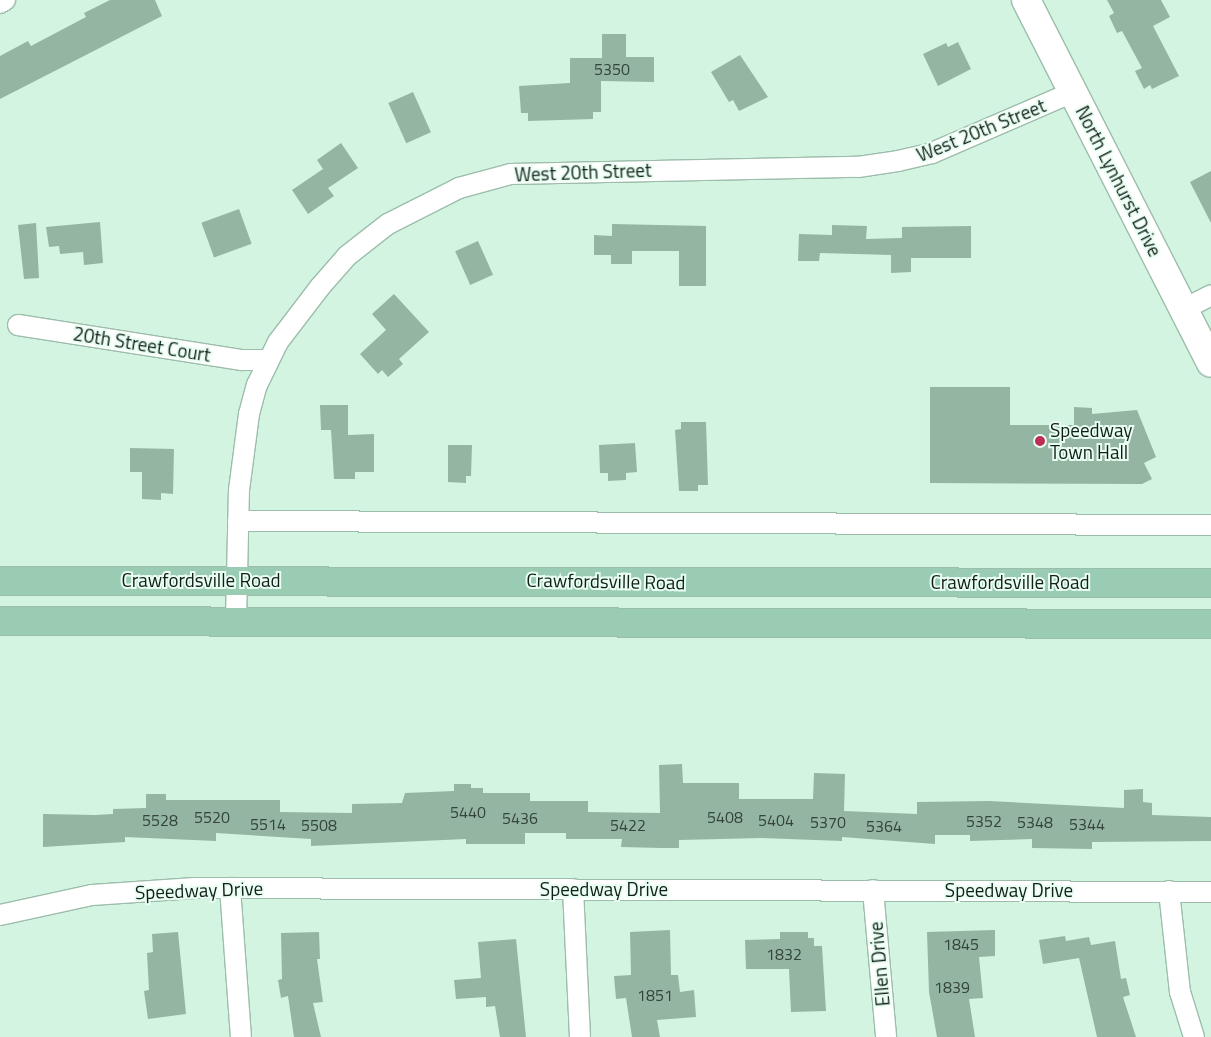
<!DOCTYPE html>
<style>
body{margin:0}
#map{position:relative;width:1211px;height:1037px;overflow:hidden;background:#d2f4e0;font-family:"Titillium Web",sans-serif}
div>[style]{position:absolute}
.building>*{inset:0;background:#95b5a3;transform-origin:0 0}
.roads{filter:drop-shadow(1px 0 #9dbdab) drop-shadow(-1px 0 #9dbdab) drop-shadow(0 1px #9dbdab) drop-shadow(0 -1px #9dbdab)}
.minor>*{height:20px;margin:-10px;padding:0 10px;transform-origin:10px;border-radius:10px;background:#fff}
.secondary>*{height:28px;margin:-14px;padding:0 14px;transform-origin:14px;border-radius:14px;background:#fff}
.primary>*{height:28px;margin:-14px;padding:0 14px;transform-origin:14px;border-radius:14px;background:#99ccb3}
.dots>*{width:14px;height:14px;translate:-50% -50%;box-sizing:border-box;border:2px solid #e9fef2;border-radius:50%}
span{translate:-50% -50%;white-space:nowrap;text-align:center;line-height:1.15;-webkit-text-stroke:4px #e9fef2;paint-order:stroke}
.number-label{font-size:16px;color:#33443b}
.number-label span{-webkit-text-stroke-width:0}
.street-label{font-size:19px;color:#121f18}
.poi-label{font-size:19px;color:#121f18}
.left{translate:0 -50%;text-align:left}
</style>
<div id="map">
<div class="building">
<i style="clip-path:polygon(110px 0,155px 0,162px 16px,0 99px,0 56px,28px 41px,31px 46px,86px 17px,84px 13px)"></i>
<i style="clip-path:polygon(1107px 0,1161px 0,1170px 17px,1153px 26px,1179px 76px,1152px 89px,1150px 85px,1144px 89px,1135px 71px,1142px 68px,1122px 31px,1117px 33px,1109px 16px,1114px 13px)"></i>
<i style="clip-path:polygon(602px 34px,626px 34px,626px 57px,654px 57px,654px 82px,601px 81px,601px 112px,593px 112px,593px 119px,528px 121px,528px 113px,521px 113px,519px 86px,570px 83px,570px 58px,602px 58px)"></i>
<i style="clip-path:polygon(958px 42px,971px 69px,938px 86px,923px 54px,946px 43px,948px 47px)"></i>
<i style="clip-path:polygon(740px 55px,768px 97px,739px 111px,733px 100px,729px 102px,711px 72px)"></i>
<i style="left:413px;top:92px;width:44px;height:27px;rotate:66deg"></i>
<i style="clip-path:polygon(341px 143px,358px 168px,328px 188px,334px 196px,308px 214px,292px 190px,323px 169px,317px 160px)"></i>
<i style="clip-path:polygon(1211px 171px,1211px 223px,1190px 182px)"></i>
<i style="left:239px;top:209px;width:37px;height:40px;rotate:70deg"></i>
<i style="clip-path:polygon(100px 222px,103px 263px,84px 265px,83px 252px,60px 254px,59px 246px,49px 247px,46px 227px)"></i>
<i style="clip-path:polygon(36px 223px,39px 278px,24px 279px,18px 225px)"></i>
<i style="clip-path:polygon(612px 224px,706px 226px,706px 286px,679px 286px,679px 251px,632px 251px,632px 264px,611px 264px,611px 255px,594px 255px,594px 235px,612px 236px)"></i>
<i style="clip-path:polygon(832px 225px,867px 226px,866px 239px,902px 238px,902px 227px,971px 226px,971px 258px,911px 258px,911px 272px,891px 273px,891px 255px,820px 253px,819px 261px,798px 261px,799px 234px,832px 235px)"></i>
<i style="left:478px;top:241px;width:37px;height:25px;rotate:66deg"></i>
<i style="clip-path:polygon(394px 294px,429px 332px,399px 359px,403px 364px,388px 377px,382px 370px,378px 374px,360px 354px,386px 330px,372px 314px)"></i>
<i style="clip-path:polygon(930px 387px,1010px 387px,1010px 425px,1074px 425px,1074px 407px,1092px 408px,1092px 414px,1137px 410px,1156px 457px,1144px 463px,1152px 479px,1142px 484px,930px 483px)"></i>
<i style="clip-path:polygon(320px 405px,348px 405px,348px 435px,374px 434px,374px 472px,355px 472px,355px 479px,334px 479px,331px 430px,321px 430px)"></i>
<i style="clip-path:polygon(681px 422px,706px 422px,708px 485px,698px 485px,698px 491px,679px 491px,675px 430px,681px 429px)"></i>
<i style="clip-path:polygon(635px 443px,637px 472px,626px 473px,626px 480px,608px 481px,608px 473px,600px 473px,599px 445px)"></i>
<i style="clip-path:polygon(448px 445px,472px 445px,471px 476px,466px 476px,466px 483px,448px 482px)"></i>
<i style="clip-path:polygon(130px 448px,174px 449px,173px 494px,161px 493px,161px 500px,142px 499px,142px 472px,130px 472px)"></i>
<i style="clip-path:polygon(682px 764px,683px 783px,739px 783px,739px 799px,813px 799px,814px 773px,845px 774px,844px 811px,917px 814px,917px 802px,989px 801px,1124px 808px,1124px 790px,1143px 789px,1143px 802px,1152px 803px,1152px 815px,1211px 817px,1211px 841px,1092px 842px,1092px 849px,1032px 848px,1032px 839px,970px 841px,970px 835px,935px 835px,935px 844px,842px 837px,842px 841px,762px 838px,679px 840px,679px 848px,661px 848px,621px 847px,622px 839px,566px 839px,566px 833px,525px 833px,525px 844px,466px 844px,466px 839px,311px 846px,311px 839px,216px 833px,216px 841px,125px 837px,125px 842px,43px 847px,43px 814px,95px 815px,113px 814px,113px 809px,146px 808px,146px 794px,166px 794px,166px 800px,280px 800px,280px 812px,352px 813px,352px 804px,402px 803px,405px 793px,454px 791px,454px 784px,471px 784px,471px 788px,483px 788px,483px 793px,530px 793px,530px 801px,588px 801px,588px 812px,660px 813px,659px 765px)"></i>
<i style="clip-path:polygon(670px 930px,671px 975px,678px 975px,680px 992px,694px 990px,696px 1017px,657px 1020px,660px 1037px,632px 1037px,626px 998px,616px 999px,614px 976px,631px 975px,630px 932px)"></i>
<i style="clip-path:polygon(995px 930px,995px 956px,979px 957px,983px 998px,969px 999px,975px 1037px,937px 1037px,929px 992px,927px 932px)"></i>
<i style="clip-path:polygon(178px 932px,186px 1014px,148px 1019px,144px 991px,149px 990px,147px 953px,153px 952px,152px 934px)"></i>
<i style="clip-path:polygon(319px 932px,320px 959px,317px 959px,323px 1002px,313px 1003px,321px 1037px,294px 1037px,288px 996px,281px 998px,278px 980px,282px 979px,281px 933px)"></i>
<i style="clip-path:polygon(780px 932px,808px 932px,808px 938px,814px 938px,814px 946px,822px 946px,826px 1011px,791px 1012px,789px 969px,746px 969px,745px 940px,780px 939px)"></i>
<i style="clip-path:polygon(1065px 936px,1066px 941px,1089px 937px,1091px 945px,1115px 941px,1121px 979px,1126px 978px,1130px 995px,1123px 997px,1136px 1037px,1097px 1037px,1079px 958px,1043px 964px,1039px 940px)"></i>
<i style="clip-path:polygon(516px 939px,526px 1037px,500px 1037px,495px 1006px,486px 1007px,486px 997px,456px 999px,454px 980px,481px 978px,478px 942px)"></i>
</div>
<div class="roads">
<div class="minor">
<i style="left:0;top:3px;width:6px;rotate:-31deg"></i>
<i style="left:1184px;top:309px;width:30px;rotate:-27deg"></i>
<i style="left:18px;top:325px;width:227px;rotate:8.9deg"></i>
<i style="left:242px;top:360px;width:25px"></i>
<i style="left:238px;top:521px;width:973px;rotate:0.24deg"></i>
<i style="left:236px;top:621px;width:131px;rotate:-88.7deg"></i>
<i style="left:239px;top:490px;width:77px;rotate:-82.5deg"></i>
<i style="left:249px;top:414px;width:30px;rotate:-75deg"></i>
<i style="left:257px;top:385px;width:48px;rotate:-64deg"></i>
<i style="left:278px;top:342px;width:69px;rotate:-52.6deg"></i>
<i style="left:320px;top:287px;width:41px;rotate:-48.9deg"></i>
<i style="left:347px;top:256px;width:52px;rotate:-38deg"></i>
<i style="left:388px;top:224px;width:80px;rotate:-26.9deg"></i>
<i style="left:459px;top:188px;width:54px;rotate:-15.1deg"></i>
<i style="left:511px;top:174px;width:347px;rotate:-1.2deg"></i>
<i style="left:858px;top:167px;width:40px;rotate:-8.5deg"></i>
<i style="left:898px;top:161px;width:35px;rotate:-13deg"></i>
<i style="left:932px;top:153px;width:154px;rotate:-23.4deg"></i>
<i style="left:230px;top:888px;width:149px;rotate:85.8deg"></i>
<i style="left:573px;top:889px;width:148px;rotate:87.3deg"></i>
<i style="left:873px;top:890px;width:148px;rotate:84.9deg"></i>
<i style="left:1169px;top:891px;width:102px;rotate:83.8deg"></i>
<i style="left:1180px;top:992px;width:47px;rotate:72.7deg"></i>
<i style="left:0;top:915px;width:94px;rotate:-12.3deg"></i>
<i style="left:92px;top:895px;width:103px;rotate:-3.9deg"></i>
<i style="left:195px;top:888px;width:1016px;rotate:0.23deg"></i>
</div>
<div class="secondary">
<i style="left:1026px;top:0;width:407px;rotate:63deg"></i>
</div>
<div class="primary">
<i style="left:0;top:581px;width:1211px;rotate:0.09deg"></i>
<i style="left:0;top:621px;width:1211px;rotate:0.14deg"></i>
</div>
</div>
<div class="dots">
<i style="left:1040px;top:441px;background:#bd2e55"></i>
</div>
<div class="number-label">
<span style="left:612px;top:69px">5350</span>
<span style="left:468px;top:812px">5440</span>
<span style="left:212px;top:817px">5520</span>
<span style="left:725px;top:817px">5408</span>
<span style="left:520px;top:818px">5436</span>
<span style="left:160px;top:820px">5528</span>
<span style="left:776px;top:820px">5404</span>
<span style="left:984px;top:821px">5352</span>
<span style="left:828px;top:822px">5370</span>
<span style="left:1035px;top:822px">5348</span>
<span style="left:268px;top:824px">5514</span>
<span style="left:1087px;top:824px">5344</span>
<span style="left:319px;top:825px">5508</span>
<span style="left:628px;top:825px">5422</span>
<span style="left:884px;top:826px">5364</span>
<span style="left:961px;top:944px">1845</span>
<span style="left:784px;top:954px">1832</span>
<span style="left:952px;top:987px">1839</span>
<span style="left:655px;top:995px">1851</span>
</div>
<div class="street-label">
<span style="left:981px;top:130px;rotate:-22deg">West 20th Street</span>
<span style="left:583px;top:172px;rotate:-2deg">West 20th Street</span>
<span style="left:1119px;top:181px;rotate:63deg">North Lynhurst Drive</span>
<span style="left:142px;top:344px;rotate:9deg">20th Street Court</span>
<span style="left:201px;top:580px">Crawfordsville Road</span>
<span style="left:606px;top:581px;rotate:1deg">Crawfordsville Road</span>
<span style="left:1010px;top:582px">Crawfordsville Road</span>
<span style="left:604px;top:889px">Speedway Drive</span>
<span style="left:199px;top:890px;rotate:-2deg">Speedway Drive</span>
<span style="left:1009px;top:890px">Speedway Drive</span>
<span style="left:879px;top:964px;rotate:-95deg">Ellen Drive</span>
</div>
<div class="poi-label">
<span class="left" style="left:1050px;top:441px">Speedway<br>Town Hall</span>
</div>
</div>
